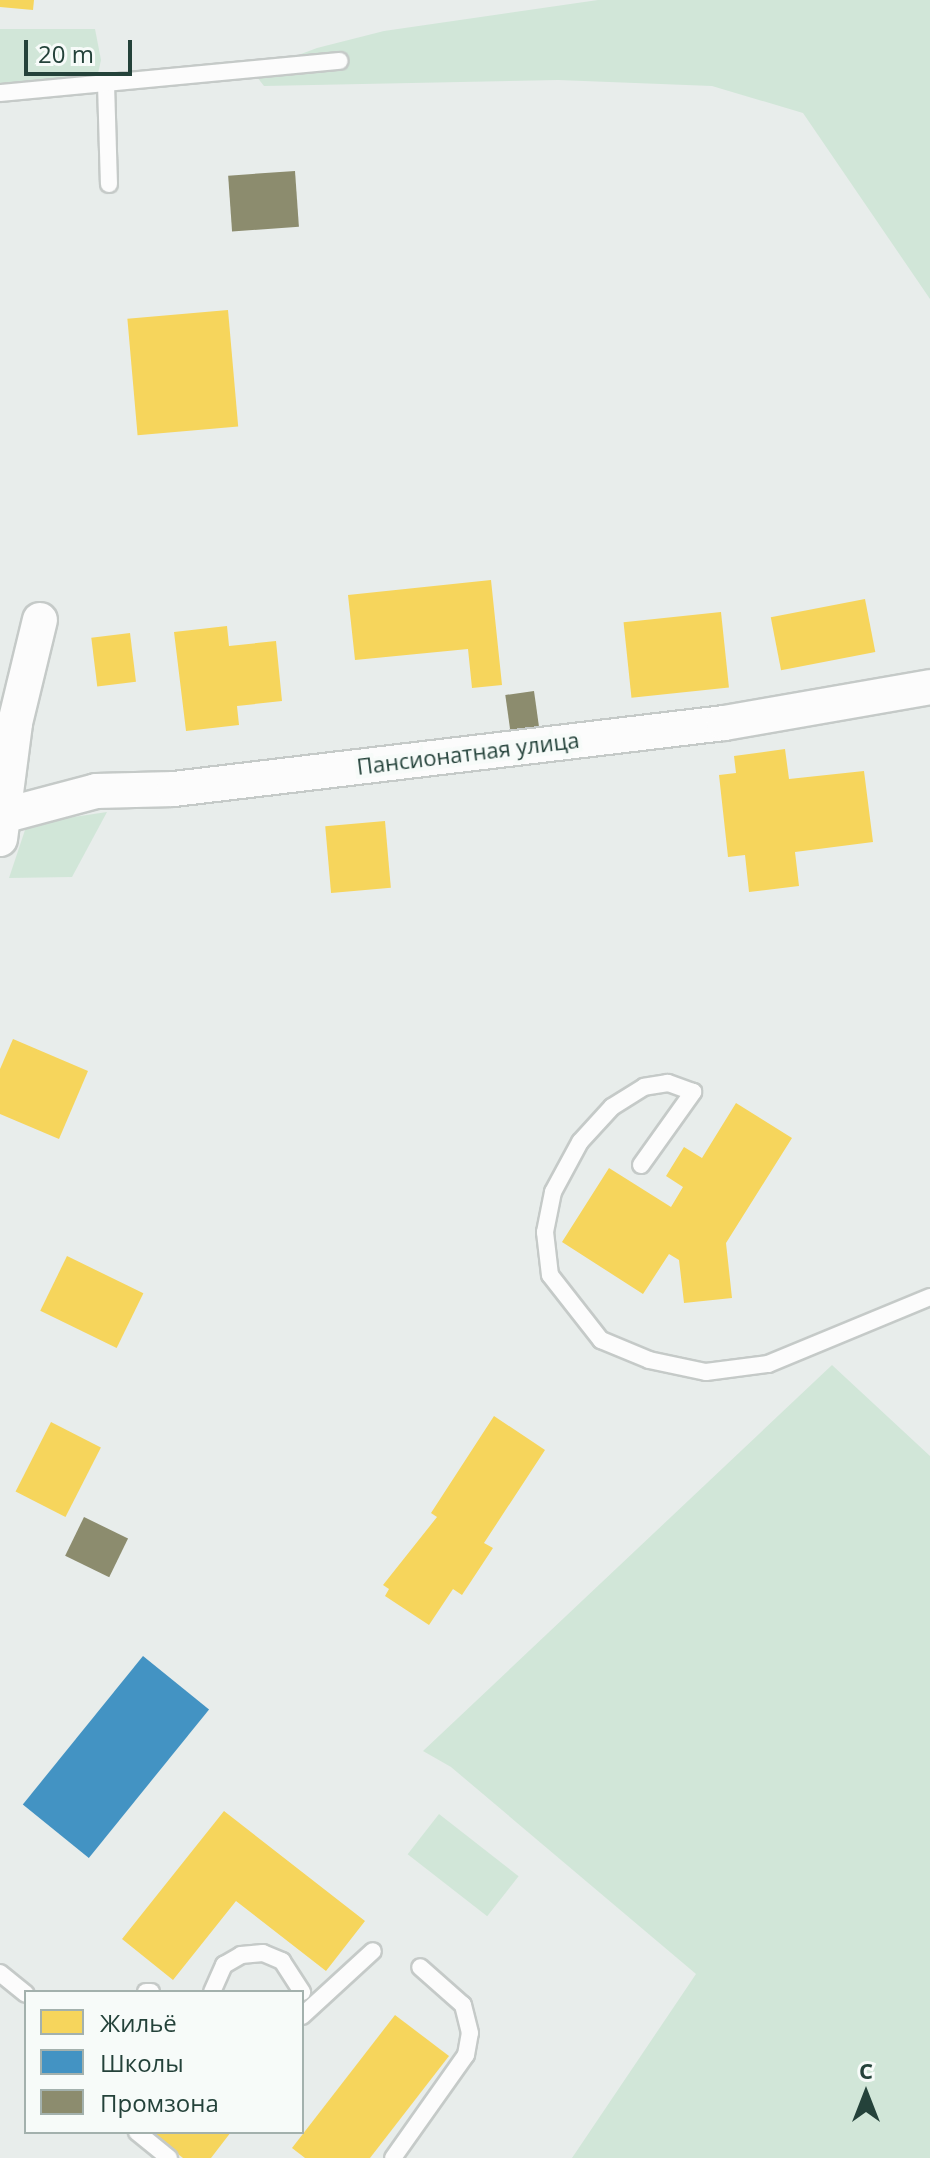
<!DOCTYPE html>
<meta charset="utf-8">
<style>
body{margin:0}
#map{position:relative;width:930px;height:2158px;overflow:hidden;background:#e8edeb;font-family:"Open Sans",sans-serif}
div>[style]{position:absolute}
.green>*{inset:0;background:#d1e6d8;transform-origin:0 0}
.homes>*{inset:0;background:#f6d55c;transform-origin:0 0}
.schools>*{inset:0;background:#4393c3;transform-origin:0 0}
.industry>*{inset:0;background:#8c8c6e;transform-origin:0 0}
.roads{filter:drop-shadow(2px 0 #c5cac8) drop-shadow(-2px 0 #c5cac8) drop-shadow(0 2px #c5cac8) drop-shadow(0 -2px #c5cac8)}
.service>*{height:16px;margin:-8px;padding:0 8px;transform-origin:8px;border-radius:8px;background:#fcfcfc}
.minor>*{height:34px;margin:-17px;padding:0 17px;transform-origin:17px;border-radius:17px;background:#fcfcfc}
span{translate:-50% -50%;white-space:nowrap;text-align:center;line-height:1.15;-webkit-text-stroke:8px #f7fbf9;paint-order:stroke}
.street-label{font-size:22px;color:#24423a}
.legend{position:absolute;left:24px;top:1990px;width:280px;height:144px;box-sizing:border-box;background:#f7fbf9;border:2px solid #a3b1ad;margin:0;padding:10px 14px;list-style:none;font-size:24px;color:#24423a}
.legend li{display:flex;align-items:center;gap:16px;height:40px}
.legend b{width:40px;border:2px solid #a3b1ad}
.north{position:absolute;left:826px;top:2054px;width:80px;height:80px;-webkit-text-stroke:6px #f7fbf9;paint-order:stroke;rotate:0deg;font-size:22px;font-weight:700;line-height:32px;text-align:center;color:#24423a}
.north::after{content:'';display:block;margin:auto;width:28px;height:36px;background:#24423a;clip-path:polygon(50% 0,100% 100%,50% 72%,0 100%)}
.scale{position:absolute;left:24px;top:40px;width:108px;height:36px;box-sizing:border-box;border:4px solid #24423a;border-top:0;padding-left:10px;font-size:24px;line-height:28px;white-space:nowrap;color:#24423a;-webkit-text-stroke:6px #f7fbf9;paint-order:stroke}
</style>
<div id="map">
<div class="green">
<i style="clip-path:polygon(598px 0,930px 0,930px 299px,803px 113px,712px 86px,558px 80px,264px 86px,253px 72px,317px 48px,384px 31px)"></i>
<i style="clip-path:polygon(0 29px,95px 29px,101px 60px,95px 87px,0 97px)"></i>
<i style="clip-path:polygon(107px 812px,72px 877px,9px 878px,27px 824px)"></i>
<i style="clip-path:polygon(832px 1365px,930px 1456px,930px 2158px,572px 2158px,696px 1974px,451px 1767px,423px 1751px)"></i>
<i style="left:439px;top:1814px;width:101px;height:51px;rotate:38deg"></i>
</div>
<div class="homes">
<i style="clip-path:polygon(0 0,34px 0,33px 10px,0 7px)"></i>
<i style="left:228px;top:310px;width:117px;height:101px;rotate:85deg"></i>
<i style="clip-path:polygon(491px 580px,502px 685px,472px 688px,468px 649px,355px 660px,348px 595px)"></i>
<i style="left:865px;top:599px;width:54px;height:96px;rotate:79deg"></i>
<i style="left:721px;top:612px;width:76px;height:98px;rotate:84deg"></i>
<i style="clip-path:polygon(227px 626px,229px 646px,276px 641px,282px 701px,237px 706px,239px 725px,186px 731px,174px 632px)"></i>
<i style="left:130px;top:633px;width:49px;height:39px;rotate:83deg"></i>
<i style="clip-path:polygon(785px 749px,789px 779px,864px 771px,873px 842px,795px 852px,799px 886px,749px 892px,745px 855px,728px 857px,719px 775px,736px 773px,734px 756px)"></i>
<i style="left:385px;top:821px;width:67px;height:60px;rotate:85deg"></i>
<i style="clip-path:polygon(13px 1039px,88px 1071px,59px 1139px,0 1114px,0 1069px)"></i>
<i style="clip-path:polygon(736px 1103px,792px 1138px,726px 1243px,732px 1298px,684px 1303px,679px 1260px,669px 1254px,643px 1294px,562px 1242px,609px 1168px,671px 1207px,683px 1187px,666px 1176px,684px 1147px,702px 1158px)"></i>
<i style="left:67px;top:1256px;width:85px;height:61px;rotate:26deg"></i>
<i style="clip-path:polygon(494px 1416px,545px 1450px,484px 1543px,493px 1548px,462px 1595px,453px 1589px,429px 1625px,385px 1596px,389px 1589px,383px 1585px,437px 1517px,431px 1513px)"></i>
<i style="left:51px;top:1422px;width:56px;height:78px;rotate:27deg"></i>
<i style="clip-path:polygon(224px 1811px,365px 1921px,326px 1971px,236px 1901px,173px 1980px,122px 1939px)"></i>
<i style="clip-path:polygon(395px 2015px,449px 2056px,370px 2158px,305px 2158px,292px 2148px)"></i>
<i style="clip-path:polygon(150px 2132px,231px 2132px,211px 2158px,183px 2158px)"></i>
</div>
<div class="schools">
<i style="left:143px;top:1656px;width:85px;height:191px;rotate:39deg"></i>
</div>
<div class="industry">
<i style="left:295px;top:171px;width:56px;height:67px;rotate:86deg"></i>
<i style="left:534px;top:691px;width:36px;height:29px;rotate:82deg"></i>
<i style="left:84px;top:1517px;width:49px;height:43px;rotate:26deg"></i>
</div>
<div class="roads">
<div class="service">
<i style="left:106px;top:84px;width:100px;rotate:88.3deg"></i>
<i style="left:0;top:93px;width:341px;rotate:-5.4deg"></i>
<i style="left:641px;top:1165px;width:90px;rotate:-54.5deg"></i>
<i style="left:693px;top:1092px;width:27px;rotate:-160deg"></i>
<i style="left:668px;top:1083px;width:24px;rotate:171deg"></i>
<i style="left:644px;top:1087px;width:38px;rotate:148deg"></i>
<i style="left:612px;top:1107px;width:47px;rotate:132.4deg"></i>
<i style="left:580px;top:1142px;width:57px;rotate:118.4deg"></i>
<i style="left:553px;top:1192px;width:41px;rotate:101.3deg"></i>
<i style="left:545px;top:1232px;width:43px;rotate:83.4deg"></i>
<i style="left:550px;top:1275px;width:83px;rotate:51.9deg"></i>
<i style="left:601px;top:1340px;width:52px;rotate:22.6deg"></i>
<i style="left:649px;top:1360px;width:58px;rotate:11.9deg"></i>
<i style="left:706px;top:1372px;width:63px;rotate:-7.4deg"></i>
<i style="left:768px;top:1364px;width:175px;rotate:-22.5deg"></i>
<i style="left:0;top:1973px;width:33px;rotate:39deg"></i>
<i style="left:146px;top:1992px;width:5px"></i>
<i style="left:212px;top:1992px;width:30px;rotate:-66deg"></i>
<i style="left:224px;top:1965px;width:20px;rotate:-30deg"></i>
<i style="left:241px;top:1955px;width:22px;rotate:-5deg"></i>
<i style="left:263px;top:1953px;width:21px;rotate:23deg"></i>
<i style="left:282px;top:1961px;width:37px;rotate:57deg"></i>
<i style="left:302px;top:2016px;width:96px;rotate:-42.5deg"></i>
<i style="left:137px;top:2132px;width:41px;rotate:39.1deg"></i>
<i style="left:393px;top:2158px;width:126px;rotate:-54.7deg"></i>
<i style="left:466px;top:2055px;width:22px;rotate:-80deg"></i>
<i style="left:470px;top:2033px;width:29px;rotate:-104deg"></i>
<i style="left:463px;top:2005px;width:57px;rotate:-138.5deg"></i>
</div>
<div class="minor">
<i style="left:6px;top:815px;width:93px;rotate:-14.9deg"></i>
<i style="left:96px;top:791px;width:78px;rotate:-1.5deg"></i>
<i style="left:174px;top:789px;width:554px;rotate:-6.84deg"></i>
<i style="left:724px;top:723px;width:209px;rotate:-9.9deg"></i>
<i style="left:0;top:839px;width:117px;rotate:-82.6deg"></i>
<i style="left:15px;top:723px;width:106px;rotate:-76.4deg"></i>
</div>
</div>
<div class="street-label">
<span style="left:468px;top:753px;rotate:-7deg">Пансионатная улица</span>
</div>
<ul class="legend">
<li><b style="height:22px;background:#f6d55c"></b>Жильё</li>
<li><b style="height:22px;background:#4393c3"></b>Школы</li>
<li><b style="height:22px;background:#8c8c6e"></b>Промзона</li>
</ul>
<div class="north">С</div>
<div class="scale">20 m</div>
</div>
